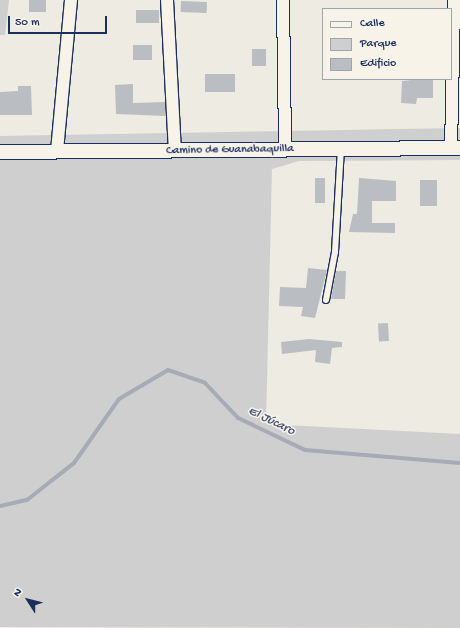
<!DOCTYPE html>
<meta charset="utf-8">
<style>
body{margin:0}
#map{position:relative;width:460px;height:628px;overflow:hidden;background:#eeebe2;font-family:"Gochi Hand",sans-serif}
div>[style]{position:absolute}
.green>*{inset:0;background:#cfcfcf}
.stream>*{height:4px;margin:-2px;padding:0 2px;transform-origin:2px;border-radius:2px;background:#a6abb5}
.building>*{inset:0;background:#babdc2;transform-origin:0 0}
.roads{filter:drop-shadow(1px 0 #1b2f5e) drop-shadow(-1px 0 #1b2f5e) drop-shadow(0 1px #1b2f5e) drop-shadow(0 -1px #1b2f5e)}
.service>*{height:6px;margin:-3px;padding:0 3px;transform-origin:3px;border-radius:3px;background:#f7f3e8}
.minor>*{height:12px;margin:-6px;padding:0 6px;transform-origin:6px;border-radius:6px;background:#f7f3e8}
.tertiary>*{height:14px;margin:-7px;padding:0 7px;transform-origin:7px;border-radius:7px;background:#f7f3e8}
span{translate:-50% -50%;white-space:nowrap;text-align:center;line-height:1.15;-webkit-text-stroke:3px #f7f3e8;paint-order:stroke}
.street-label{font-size:12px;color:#1b2f5e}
.water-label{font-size:13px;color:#455478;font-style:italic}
.legend{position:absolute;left:322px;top:8px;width:130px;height:72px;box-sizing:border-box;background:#f7f3e8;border:1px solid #9fa5b1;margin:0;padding:5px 7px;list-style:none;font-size:12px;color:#1b2f5e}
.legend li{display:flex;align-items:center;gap:8px;height:20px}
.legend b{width:20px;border:1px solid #9fa5b1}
.north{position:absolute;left:8px;top:580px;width:40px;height:40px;-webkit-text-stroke:3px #f7f3e8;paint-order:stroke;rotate:306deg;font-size:11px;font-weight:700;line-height:16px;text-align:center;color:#1b2f5e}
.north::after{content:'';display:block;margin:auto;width:14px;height:18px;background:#1b2f5e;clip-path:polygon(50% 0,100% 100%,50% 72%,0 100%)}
.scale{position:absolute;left:8px;top:16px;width:99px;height:18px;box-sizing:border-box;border:2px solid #1b2f5e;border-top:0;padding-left:5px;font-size:12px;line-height:14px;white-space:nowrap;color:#1b2f5e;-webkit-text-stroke:3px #f7f3e8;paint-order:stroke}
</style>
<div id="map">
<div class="green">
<i style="clip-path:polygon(0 0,9px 0,5px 35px,0 35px)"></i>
<i style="clip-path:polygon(460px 128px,460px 160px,299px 161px,272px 169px,266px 424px,460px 434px,460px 628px,0 627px,0 136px)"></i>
</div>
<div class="stream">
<i style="left:0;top:506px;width:28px;rotate:-13deg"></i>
<i style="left:27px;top:500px;width:60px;rotate:-38.2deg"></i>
<i style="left:74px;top:463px;width:78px;rotate:-54.9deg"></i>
<i style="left:119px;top:399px;width:57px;rotate:-30.6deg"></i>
<i style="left:168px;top:370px;width:39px;rotate:19deg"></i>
<i style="left:205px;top:383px;width:48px;rotate:46.7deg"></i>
<i style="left:238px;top:418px;width:74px;rotate:25.5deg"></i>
<i style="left:305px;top:450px;width:156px;rotate:4.8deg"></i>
</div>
<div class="building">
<i style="left:29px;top:0;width:17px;height:12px"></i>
<i style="left:181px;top:1px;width:26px;height:11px;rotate:2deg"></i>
<i style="left:159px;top:10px;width:13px;height:23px;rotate:90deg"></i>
<i style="left:133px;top:45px;width:19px;height:15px"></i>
<i style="left:266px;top:49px;width:17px;height:14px;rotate:90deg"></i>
<i style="left:235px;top:74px;width:18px;height:30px;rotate:90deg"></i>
<i style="clip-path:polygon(422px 79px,433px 79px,433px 98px,417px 98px,416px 104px,401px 103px,402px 81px)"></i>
<i style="clip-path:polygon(133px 84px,133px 103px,165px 102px,166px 116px,116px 114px,115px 85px)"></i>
<i style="clip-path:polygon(18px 86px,31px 86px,32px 115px,0 115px,0 92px,18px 91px)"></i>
<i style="left:315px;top:178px;width:10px;height:25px"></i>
<i style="clip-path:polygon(359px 178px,396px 181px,396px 201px,372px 201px,372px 223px,395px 223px,395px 233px,349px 232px,353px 214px,357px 214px)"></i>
<i style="left:420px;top:180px;width:17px;height:26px"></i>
<i style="clip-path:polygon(308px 268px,327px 270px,315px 318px,301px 316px,303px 307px,279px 306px,280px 287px,306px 288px)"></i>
<i style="clip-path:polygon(336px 271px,346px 271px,345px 299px,331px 299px)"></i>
<i style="left:388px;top:323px;width:18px;height:10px;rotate:87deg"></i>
<i style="clip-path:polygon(309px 339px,342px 342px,342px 347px,332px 348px,330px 364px,315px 362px,316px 350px,282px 354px,281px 342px)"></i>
</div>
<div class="roads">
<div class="service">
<i style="left:326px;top:300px;width:49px;rotate:-79.4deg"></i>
<i style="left:335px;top:252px;width:103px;rotate:-86.7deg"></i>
</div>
<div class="minor">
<i style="left:167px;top:0;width:151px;rotate:87deg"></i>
<i style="left:283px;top:0;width:150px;rotate:89.2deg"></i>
<i style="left:451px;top:149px;width:149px;rotate:-88.8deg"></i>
<i style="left:57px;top:151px;width:152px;rotate:-84.7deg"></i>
</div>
<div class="tertiary">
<i style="left:0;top:152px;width:460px;rotate:-0.5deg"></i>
</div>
</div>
<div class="street-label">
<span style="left:230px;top:151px;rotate:-1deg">Camino de Guanabaquilla</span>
</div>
<div class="water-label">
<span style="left:271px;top:422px;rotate:26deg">El Júcaro</span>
</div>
<ul class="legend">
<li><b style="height:5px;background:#f7f3e8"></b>Calle</li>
<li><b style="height:11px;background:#cfcfcf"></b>Parque</li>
<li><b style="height:11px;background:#babdc2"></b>Edificio</li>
</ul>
<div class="north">N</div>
<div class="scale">50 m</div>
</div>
